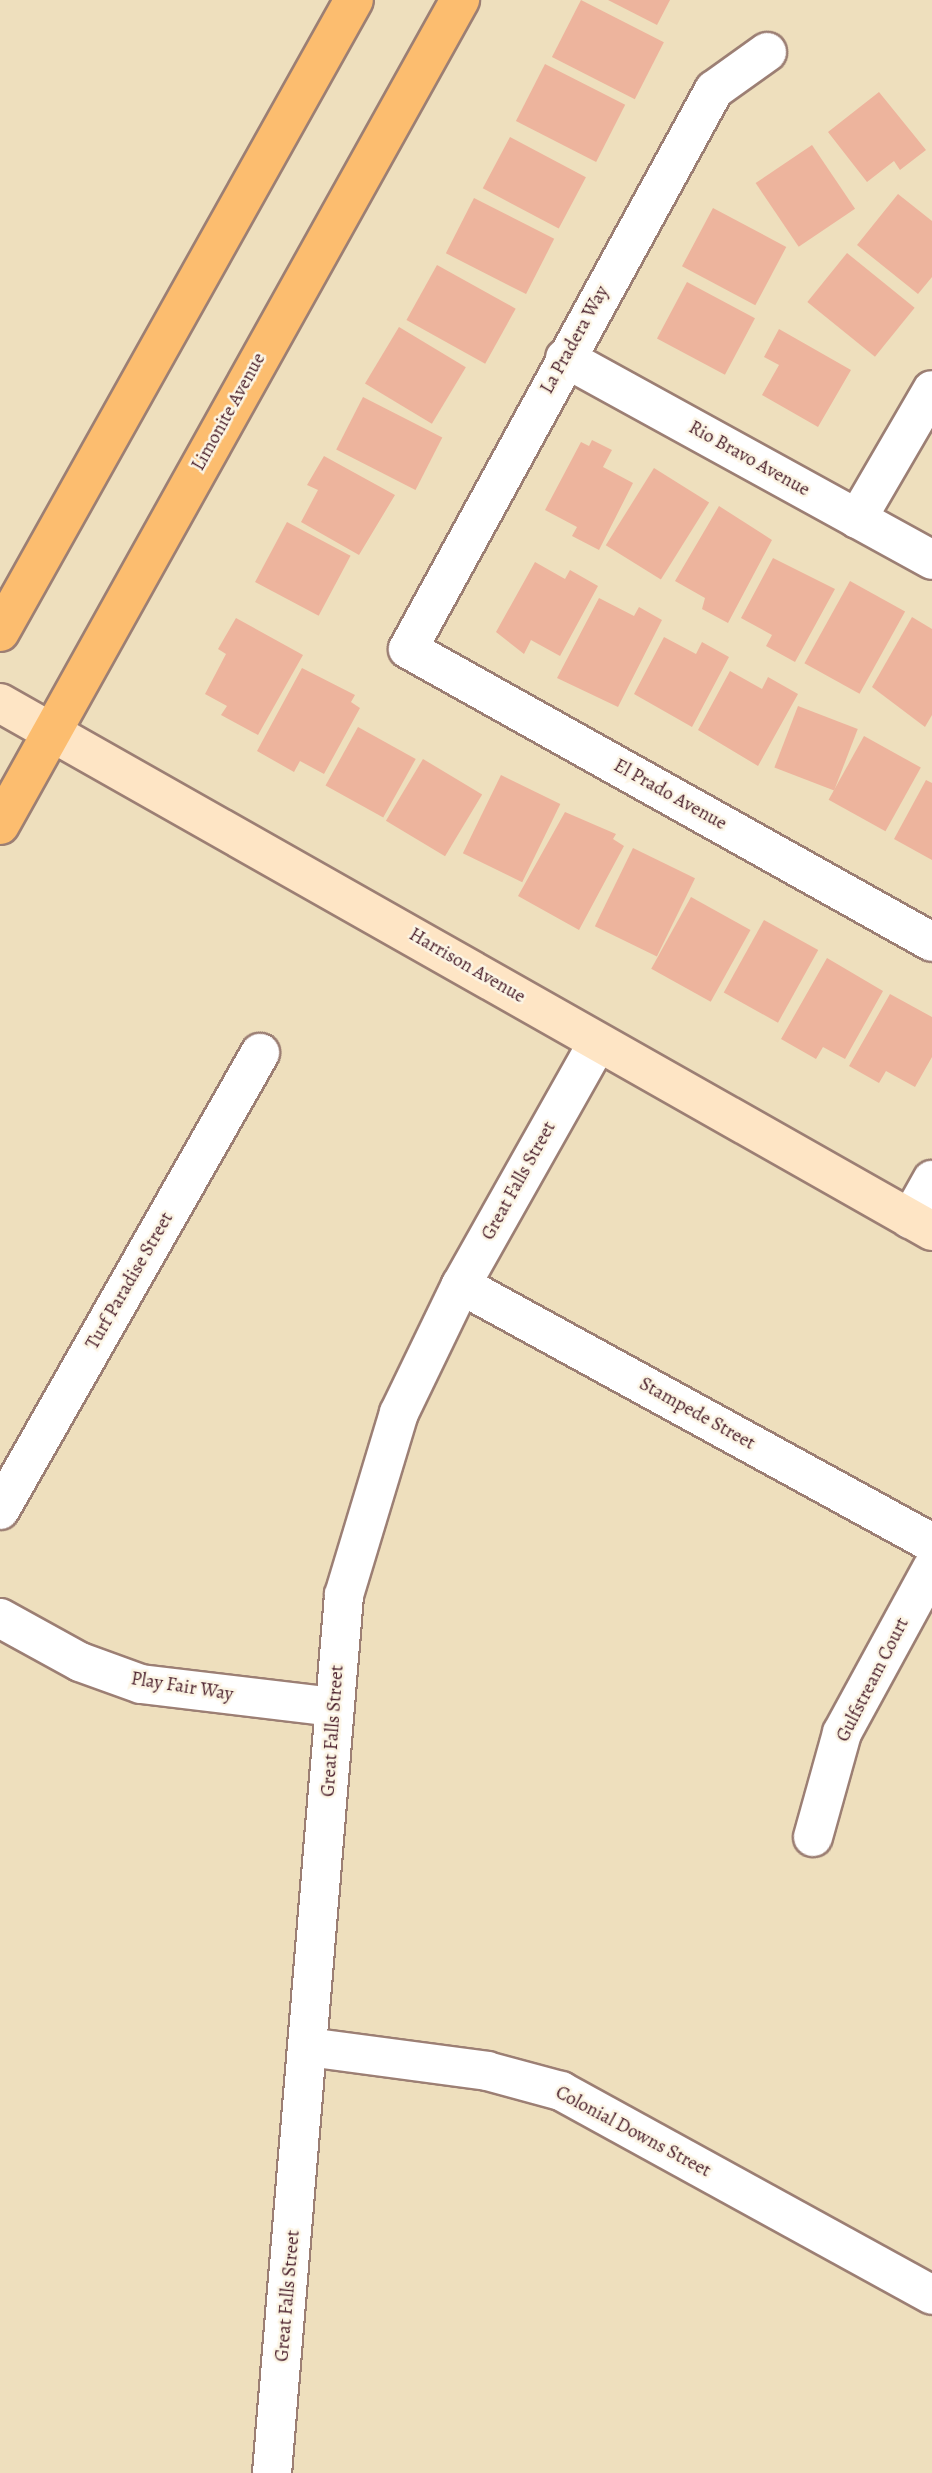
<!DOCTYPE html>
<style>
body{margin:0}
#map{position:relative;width:932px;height:2473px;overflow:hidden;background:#eedfbd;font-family:Alegreya,serif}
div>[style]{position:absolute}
.building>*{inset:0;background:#edb49d;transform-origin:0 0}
.roads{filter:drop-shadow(2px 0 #9c7f74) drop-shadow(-2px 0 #9c7f74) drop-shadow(0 2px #9c7f74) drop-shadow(0 -2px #9c7f74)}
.street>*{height:38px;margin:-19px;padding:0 19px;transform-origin:19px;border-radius:19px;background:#fff}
.secondary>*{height:38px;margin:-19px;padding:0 19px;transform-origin:19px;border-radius:19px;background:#fee5c5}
.primary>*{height:38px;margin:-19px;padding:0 19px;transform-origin:19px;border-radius:19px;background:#fcbd6f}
span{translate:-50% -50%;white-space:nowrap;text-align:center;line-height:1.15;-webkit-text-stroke:5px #fcf5e5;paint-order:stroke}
.street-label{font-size:19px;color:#4a1f2b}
</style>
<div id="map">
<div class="building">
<i style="left:581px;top:0;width:93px;height:64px;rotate:27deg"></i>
<i style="clip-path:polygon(608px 0,670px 0,657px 25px)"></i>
<i style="left:545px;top:64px;width:90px;height:64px;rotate:27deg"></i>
<i style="clip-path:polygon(879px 92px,926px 150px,900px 170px,894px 161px,867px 182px,828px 132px)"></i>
<i style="left:510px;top:137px;width:86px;height:58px;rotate:28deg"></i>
<i style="left:812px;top:145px;width:77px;height:68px;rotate:56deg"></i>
<i style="clip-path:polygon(898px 194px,932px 221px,932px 277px,918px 294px,857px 245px)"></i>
<i style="left:474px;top:198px;width:90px;height:62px;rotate:27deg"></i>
<i style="left:713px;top:208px;width:83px;height:66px;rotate:28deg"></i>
<i style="left:847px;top:253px;width:87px;height:63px;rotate:39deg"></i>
<i style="left:437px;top:265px;width:90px;height:63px;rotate:29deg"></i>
<i style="left:687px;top:282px;width:77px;height:64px;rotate:28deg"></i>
<i style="left:399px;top:327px;width:78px;height:66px;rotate:31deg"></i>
<i style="clip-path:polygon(779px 329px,851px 370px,818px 427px,762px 395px,779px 365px,764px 357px)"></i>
<i style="left:363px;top:397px;width:89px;height:59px;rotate:27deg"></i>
<i style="clip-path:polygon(592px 440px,612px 450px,603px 467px,633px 483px,599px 550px,572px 536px,577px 527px,545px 510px,581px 442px,589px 446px)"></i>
<i style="clip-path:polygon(324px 456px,395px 495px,359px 555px,301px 522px,318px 490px,307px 485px)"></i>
<i style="left:654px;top:468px;width:65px;height:91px;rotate:32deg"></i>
<i style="clip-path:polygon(719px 506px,772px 540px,728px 623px,702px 609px,705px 598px,675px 581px)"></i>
<i style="left:287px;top:522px;width:72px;height:68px;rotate:28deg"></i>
<i style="clip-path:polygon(773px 558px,835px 589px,795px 662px,766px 646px,772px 635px,741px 618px)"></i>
<i style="clip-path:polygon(535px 562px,565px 579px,570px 570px,598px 586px,560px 656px,531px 640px,524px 654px,496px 632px)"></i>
<i style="left:850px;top:581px;width:63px;height:94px;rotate:29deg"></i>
<i style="clip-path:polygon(599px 598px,634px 616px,639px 607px,662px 620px,618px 707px,557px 678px)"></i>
<i style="clip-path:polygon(912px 617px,932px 629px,932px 715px,925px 727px,872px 687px)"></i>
<i style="clip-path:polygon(236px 618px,303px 655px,258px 735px,221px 715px,227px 706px,205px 694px,226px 654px,218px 649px)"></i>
<i style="clip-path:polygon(664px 637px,696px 654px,702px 642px,729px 657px,692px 727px,634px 694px)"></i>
<i style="clip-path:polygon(302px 668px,355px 695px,351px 702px,360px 708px,324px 774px,300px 761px,294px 772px,257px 751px)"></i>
<i style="clip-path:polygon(730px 671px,762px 689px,768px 677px,798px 694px,758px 766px,698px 730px)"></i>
<i style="left:798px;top:706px;width:64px;height:66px;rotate:21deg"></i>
<i style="left:358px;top:727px;width:66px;height:67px;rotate:29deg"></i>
<i style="left:864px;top:736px;width:65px;height:73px;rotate:29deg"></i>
<i style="left:423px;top:759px;width:69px;height:72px;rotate:31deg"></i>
<i style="left:501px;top:775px;width:66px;height:87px;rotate:26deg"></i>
<i style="clip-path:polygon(926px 780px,932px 783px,932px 860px,894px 839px)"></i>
<i style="clip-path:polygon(565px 812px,616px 834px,613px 839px,624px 846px,579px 930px,518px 896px)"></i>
<i style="left:633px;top:848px;width:69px;height:87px;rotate:26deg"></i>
<i style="left:691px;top:897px;width:68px;height:82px;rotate:29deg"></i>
<i style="left:764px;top:920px;width:62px;height:83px;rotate:29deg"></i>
<i style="clip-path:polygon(827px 958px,883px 991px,845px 1059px,823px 1047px,816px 1059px,781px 1039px)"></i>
<i style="clip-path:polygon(890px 994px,932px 1017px,932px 1057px,915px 1087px,886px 1071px,879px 1083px,849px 1066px)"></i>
</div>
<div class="roads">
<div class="street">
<i style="left:767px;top:52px;width:65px;rotate:144.4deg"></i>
<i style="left:714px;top:90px;width:637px;rotate:118.7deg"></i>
<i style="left:408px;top:649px;width:600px;rotate:29.21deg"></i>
<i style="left:565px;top:358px;width:419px;rotate:28.8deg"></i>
<i style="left:857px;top:519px;width:149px;rotate:-59.8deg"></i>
<i style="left:910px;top:1219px;width:45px;rotate:-60.6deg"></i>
<i style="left:461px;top:1285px;width:537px;rotate:28.71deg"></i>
<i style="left:0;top:1510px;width:526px;rotate:-60.36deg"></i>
<i style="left:0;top:1618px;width:91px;rotate:28.8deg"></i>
<i style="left:80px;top:1662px;width:65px;rotate:19.8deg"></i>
<i style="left:141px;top:1684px;width:195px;rotate:6.8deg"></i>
<i style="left:813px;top:1837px;width:108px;rotate:-74.4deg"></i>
<i style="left:842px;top:1733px;width:188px;rotate:-61.4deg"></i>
<i style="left:308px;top:2047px;width:181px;rotate:7.6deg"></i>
<i style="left:487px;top:2071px;width:77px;rotate:15.1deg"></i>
<i style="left:561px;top:2091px;width:423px;rotate:28.8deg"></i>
<i style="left:272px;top:2473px;width:881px;rotate:-85.31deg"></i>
<i style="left:344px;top:1595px;width:190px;rotate:-73.2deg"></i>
<i style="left:399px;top:1413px;width:142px;rotate:-64.2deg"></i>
<i style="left:461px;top:1285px;width:275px;rotate:-60.6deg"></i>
</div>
<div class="secondary">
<i style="left:0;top:703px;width:1071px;rotate:29.53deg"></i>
</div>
<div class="primary">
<i style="left:0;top:632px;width:724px;rotate:-60.75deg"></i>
<i style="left:0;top:825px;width:945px;rotate:-60.86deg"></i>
</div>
</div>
<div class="street-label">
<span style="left:575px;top:340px;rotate:-61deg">La Pradera Way</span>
<span style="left:229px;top:412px;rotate:-61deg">Limonite Avenue</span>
<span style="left:749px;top:459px;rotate:29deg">Rio Bravo Avenue</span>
<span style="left:670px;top:795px;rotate:29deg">El Prado Avenue</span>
<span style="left:467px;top:966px;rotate:30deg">Harrison Avenue</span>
<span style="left:519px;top:1181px;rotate:-61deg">Great Falls Street</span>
<span style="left:130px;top:1281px;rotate:-60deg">Turf Paradise Street</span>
<span style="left:697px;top:1414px;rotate:29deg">Stampede Street</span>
<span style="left:873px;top:1680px;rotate:-63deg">Gulfstream Court</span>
<span style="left:182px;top:1687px;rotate:9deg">Play Fair Way</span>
<span style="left:333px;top:1731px;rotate:-86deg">Great Falls Street</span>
<span style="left:633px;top:2132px;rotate:28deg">Colonial Downs Street</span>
<span style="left:288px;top:2296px;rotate:-85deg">Great Falls Street</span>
</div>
</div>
